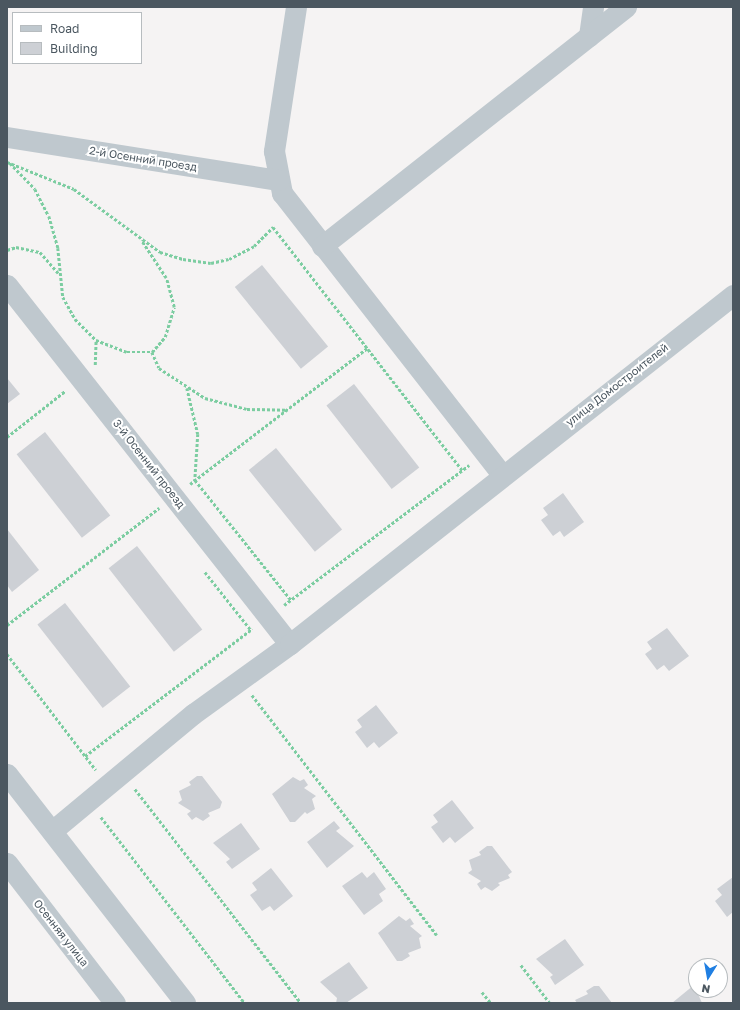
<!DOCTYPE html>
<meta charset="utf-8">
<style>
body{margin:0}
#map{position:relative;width:740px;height:1010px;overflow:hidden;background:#f5f3f3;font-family:"Golos Text",sans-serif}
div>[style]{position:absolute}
.building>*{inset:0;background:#cdd0d5;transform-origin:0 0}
.path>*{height:2.5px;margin-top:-1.25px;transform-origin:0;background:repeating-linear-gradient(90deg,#7ccda1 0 3px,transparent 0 5px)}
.minor>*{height:21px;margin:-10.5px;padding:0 10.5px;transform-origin:10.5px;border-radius:10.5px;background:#bfc8ce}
span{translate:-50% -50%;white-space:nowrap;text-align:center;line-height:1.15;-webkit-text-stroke:4px #fff;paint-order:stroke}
.street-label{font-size:11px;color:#4b5760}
.frame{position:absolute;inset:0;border:8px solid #4b5760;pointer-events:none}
.legend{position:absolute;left:12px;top:12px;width:130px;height:52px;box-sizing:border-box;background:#fff;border:1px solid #b7bcbf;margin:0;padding:5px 7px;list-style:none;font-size:12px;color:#4b5760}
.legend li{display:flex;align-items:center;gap:8px;height:20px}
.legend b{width:20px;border:1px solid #b7bcbf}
.north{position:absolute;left:688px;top:958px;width:40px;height:40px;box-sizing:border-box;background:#fff;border:1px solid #b7bcbf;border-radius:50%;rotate:191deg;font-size:11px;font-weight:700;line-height:16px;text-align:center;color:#4b5760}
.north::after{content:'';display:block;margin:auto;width:14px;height:18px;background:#207fe2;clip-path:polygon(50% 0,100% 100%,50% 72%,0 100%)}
</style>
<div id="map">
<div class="building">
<i style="left:262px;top:265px;width:105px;height:35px;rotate:51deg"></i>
<i style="clip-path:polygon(7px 378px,20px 394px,7px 404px)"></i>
<i style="left:354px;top:384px;width:106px;height:35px;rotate:52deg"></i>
<i style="left:45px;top:432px;width:106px;height:36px;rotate:52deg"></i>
<i style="left:276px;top:448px;width:105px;height:35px;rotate:51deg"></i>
<i style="clip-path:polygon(563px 493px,584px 522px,564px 537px,560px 531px,553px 536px,541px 520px,548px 515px,543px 508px)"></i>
<i style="clip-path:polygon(7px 529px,39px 570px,12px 592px,7px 585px)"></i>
<i style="left:137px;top:546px;width:106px;height:36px;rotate:52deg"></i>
<i style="left:65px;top:603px;width:106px;height:35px;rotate:52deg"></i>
<i style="clip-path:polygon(667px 628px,689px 656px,669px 671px,664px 665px,657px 670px,645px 654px,652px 649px,647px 642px)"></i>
<i style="clip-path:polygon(376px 705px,398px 733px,379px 748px,374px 742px,367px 748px,355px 732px,362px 727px,357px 720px)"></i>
<i style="clip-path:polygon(197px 776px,202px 776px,222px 802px,220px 808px,208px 813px,210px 816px,203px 821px,196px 817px,192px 820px,187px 814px,191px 811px,178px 803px,182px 800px,179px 791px,191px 785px,189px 782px)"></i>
<i style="clip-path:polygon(293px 777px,300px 781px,304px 779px,308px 785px,304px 788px,316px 796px,312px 799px,315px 809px,307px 814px,305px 812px,295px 822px,290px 822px,272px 794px)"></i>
<i style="clip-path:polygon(452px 800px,474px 828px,455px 843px,450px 837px,443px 843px,431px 827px,438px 822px,433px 815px)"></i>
<i style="clip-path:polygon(334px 821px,340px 828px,336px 831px,354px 846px,327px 868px,307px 842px)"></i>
<i style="clip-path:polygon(241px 823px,260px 849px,232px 869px,226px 862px,230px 859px,213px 843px)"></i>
<i style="clip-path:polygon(487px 846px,492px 846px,512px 872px,508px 875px,510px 878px,498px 883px,500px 885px,492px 891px,485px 887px,481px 890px,477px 884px,481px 881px,468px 873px,472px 870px,469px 860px,481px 855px,479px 852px)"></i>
<i style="clip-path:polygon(271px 868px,293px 896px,274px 911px,270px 906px,262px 911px,250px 895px,257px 890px,252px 883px)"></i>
<i style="clip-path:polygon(362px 872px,367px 878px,374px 872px,386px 889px,379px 894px,383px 901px,364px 915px,342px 886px)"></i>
<i style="clip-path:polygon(733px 877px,733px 912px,727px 917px,715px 901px,722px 895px,717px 889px)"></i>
<i style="clip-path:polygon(399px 916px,406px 921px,410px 918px,414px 924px,410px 926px,422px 936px,419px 938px,421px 948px,408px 953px,410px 956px,402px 961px,397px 961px,378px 933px)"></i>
<i style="clip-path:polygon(565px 939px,584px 965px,555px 985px,550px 977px,553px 975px,536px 959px)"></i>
<i style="clip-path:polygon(349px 962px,368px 988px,346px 1003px,336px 1003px,337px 998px,320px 982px)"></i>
<i style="clip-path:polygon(694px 985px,702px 1003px,672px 1003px)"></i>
<i style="clip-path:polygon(594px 986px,599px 986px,612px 1003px,577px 1003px,575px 1000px,588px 994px,586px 991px)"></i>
</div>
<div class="path">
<i style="left:7px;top:162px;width:72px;rotate:21.9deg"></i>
<i style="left:74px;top:189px;width:107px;rotate:36.2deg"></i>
<i style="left:160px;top:252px;width:24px;rotate:17deg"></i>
<i style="left:183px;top:259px;width:28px;rotate:8deg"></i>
<i style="left:211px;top:263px;width:18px;rotate:-13deg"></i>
<i style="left:229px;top:259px;width:28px;rotate:-27deg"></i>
<i style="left:254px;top:246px;width:27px;rotate:-45deg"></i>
<i style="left:273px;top:227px;width:308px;rotate:52.1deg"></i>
<i style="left:10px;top:163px;width:36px;rotate:46deg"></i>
<i style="left:35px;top:189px;width:30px;rotate:63deg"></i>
<i style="left:49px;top:216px;width:33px;rotate:74deg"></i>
<i style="left:58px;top:248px;width:49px;rotate:84.2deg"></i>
<i style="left:63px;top:297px;width:25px;rotate:61deg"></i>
<i style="left:75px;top:319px;width:30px;rotate:45deg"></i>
<i style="left:96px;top:340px;width:33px;rotate:21deg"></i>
<i style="left:127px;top:352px;width:25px"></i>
<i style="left:152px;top:352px;width:20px;rotate:-49deg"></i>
<i style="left:165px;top:337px;width:31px;rotate:-73deg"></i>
<i style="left:174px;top:307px;width:30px;rotate:-105deg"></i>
<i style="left:166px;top:278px;width:45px;rotate:-123.3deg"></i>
<i style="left:7px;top:250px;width:9px;rotate:-18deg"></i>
<i style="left:16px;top:247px;width:25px;rotate:12deg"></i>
<i style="left:40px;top:252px;width:28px;rotate:49deg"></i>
<i style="left:152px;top:352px;width:17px;rotate:66deg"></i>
<i style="left:159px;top:368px;width:55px;rotate:33.1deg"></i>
<i style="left:205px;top:398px;width:43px;rotate:14.7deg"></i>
<i style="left:247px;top:409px;width:39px;rotate:1deg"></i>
<i style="left:95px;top:365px;width:25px;rotate:-88deg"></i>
<i style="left:187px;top:388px;width:47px;rotate:76.6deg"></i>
<i style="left:198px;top:434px;width:46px;rotate:93.7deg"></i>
<i style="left:195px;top:480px;width:154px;rotate:51.3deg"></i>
<i style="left:7px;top:437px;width:74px;rotate:-38.4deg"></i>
<i style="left:190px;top:484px;width:223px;rotate:-37.5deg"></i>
<i style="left:205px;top:572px;width:74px;rotate:51.6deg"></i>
<i style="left:284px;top:605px;width:232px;rotate:-37.1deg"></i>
<i style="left:7px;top:625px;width:192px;rotate:-37.6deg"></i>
<i style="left:7px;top:654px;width:146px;rotate:52.5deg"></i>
<i style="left:252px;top:695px;width:303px;rotate:52.4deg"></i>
<i style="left:85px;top:756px;width:210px;rotate:-37.3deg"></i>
<i style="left:135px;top:789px;width:271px;rotate:52.2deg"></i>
<i style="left:101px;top:817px;width:235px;rotate:52.3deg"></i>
<i style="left:521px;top:965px;width:48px;rotate:52.7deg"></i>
<i style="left:482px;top:992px;width:14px;rotate:51deg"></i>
</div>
<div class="minor">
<i style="left:296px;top:7px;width:146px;rotate:98.7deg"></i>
<i style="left:274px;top:151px;width:43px;rotate:79.2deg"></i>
<i style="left:282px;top:193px;width:358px;rotate:52deg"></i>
<i style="left:589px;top:36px;width:29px;rotate:-82deg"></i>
<i style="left:7px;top:137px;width:275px;rotate:9deg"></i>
<i style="left:322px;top:246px;width:387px;rotate:-38.2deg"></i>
<i style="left:7px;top:285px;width:457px;rotate:51.8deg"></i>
<i style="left:7px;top:774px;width:290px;rotate:52.1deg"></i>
<i style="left:52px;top:831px;width:183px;rotate:-39.7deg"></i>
<i style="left:193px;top:714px;width:120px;rotate:-35.8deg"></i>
<i style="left:290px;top:644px;width:564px;rotate:-38.23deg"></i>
<i style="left:7px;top:863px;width:177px;rotate:52.4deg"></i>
</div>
<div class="street-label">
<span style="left:143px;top:159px;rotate:9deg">2-й Осенний проезд</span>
<span style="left:617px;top:385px;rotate:-38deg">улица Домостроителей</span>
<span style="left:149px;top:464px;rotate:52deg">3-й Осенний проезд</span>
<span style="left:61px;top:933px;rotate:52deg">Осенняя улица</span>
</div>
<div class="frame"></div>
<ul class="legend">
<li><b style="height:5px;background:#bfc8ce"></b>Road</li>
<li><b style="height:11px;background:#cdd0d5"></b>Building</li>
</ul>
<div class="north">N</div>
</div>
